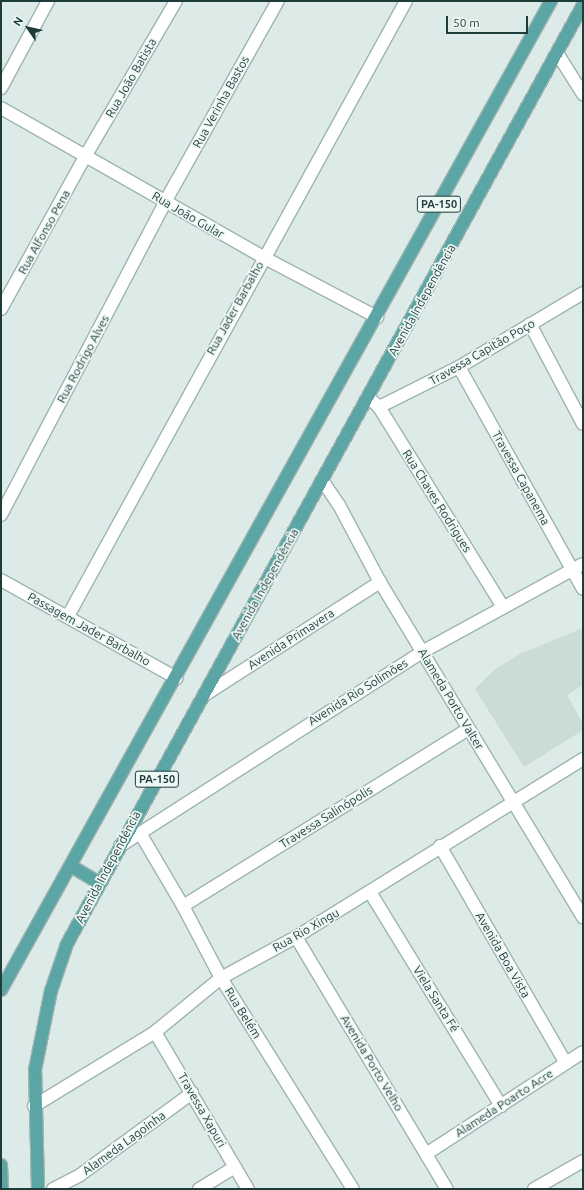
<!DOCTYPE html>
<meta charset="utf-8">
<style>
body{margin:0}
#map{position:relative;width:584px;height:1190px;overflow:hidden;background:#dcebe8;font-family:Ubuntu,sans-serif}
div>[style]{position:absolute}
.built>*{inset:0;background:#cbdbd7}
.roads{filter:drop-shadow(1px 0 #9fb3b0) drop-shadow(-1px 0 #9fb3b0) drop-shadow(0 1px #9fb3b0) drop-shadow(0 -1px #9fb3b0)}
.street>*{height:12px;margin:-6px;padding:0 6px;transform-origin:6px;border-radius:6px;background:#fff}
.primary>*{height:12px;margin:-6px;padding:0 6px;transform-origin:6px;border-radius:6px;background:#5ba6a4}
span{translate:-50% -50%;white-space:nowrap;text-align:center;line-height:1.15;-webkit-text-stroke:3.5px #edf7f4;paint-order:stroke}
.shield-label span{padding:1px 3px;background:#edf7f4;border:1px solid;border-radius:3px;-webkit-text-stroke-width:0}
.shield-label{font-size:11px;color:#1d3c3a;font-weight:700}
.street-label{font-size:12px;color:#1d3c3a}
.frame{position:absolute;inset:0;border:2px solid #1d3c3a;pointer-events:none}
.north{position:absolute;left:8px;top:8px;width:40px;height:40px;-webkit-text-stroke:3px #edf7f4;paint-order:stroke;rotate:304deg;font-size:11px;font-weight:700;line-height:16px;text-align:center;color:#1d3c3a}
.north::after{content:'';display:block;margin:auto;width:14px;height:18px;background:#1d3c3a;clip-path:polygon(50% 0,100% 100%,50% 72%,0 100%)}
.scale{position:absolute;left:446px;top:16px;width:82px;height:18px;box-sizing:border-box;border:2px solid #1d3c3a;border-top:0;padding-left:5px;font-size:12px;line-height:14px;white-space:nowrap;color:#1d3c3a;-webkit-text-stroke:3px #edf7f4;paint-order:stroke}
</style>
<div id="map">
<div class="built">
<i style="clip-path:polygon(583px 628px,583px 685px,567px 695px,583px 724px,583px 730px,524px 767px,475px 689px,494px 670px,520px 654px)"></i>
</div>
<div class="roads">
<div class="street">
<i style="left:557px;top:53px;width:49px;rotate:57.6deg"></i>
<i style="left:1px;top:88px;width:99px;rotate:-61.6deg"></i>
<i style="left:1px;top:108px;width:301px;rotate:29.6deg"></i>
<i style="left:263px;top:257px;width:129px;rotate:27.8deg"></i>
<i style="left:1px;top:309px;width:176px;rotate:-61.1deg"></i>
<i style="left:86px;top:155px;width:178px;rotate:-59.7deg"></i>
<i style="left:530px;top:324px;width:113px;rotate:62.1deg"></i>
<i style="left:459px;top:367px;width:254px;rotate:60.8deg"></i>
<i style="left:369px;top:398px;width:13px;rotate:42deg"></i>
<i style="left:379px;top:407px;width:235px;rotate:58.2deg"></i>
<i style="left:379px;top:407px;width:89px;rotate:-26.6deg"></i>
<i style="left:459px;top:367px;width:144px;rotate:-30.8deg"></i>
<i style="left:322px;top:480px;width:30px;rotate:56deg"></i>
<i style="left:339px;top:505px;width:87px;rotate:62deg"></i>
<i style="left:380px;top:582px;width:392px;rotate:58.8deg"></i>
<i style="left:1px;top:515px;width:353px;rotate:-62.3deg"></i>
<i style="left:165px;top:202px;width:231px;rotate:-60.7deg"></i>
<i style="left:1px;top:580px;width:201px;rotate:29.2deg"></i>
<i style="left:68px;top:616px;width:702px;rotate:-61.21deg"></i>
<i style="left:203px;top:696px;width:211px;rotate:-32.8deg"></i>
<i style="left:140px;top:833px;width:85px;rotate:59.5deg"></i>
<i style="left:183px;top:906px;width:81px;rotate:62.2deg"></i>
<i style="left:221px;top:978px;width:249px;rotate:58deg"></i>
<i style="left:120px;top:846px;width:359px;rotate:-32.7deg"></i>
<i style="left:422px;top:652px;width:183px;rotate:-28.7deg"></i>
<i style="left:440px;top:846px;width:251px;rotate:59.9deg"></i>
<i style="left:370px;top:892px;width:251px;rotate:58.5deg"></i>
<i style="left:183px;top:906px;width:336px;rotate:-31.8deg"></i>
<i style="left:296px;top:937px;width:294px;rotate:59.1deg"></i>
<i style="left:155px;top:1032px;width:182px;rotate:59.4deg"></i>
<i style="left:34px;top:1106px;width:142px;rotate:-31.4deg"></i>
<i style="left:155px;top:1032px;width:85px;rotate:-39.3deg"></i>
<i style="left:221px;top:978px;width:85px;rotate:-28.7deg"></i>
<i style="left:296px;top:937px;width:338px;rotate:-31.8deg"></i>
<i style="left:426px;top:1154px;width:187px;rotate:-33deg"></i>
<i style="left:53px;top:1189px;width:30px;rotate:-27deg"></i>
<i style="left:80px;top:1175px;width:139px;rotate:-36.2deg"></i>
<i style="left:199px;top:1189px;width:42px;rotate:-31.4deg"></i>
<i style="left:534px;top:1189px;width:56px;rotate:-29.7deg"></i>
</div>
<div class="primary">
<i style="left:71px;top:866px;width:33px;rotate:31deg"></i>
<i style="left:1px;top:990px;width:1132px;rotate:-60.92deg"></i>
<i style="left:1px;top:1165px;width:24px;rotate:88deg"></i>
<i style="left:38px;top:1189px;width:119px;rotate:-91.4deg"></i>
<i style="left:35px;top:1070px;width:81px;rotate:-78.6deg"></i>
<i style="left:51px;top:991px;width:50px;rotate:-71.2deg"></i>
<i style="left:67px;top:944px;width:1071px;rotate:-61.21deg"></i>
</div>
</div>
<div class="shield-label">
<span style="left:439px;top:204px">PA-150</span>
<span style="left:157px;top:779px">PA-150</span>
</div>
<div class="street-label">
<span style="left:131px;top:78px;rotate:-60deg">Rua João Batista</span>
<span style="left:221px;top:102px;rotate:-61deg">Rua Verinha Bastos</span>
<span style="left:188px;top:215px;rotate:30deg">Rua João Gular</span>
<span style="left:44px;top:232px;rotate:-61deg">Rua Alfonso Pena</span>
<span style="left:422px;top:300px;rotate:-61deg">Avenida Independência</span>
<span style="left:235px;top:308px;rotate:-61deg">Rua Jader Barbalho</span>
<span style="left:482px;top:352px;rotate:-30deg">Travessa Capitão Poço</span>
<span style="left:83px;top:359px;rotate:-62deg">Rua Rodrigo Alves</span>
<span style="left:521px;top:478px;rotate:61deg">Travessa Capanema</span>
<span style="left:437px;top:501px;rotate:58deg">Rua Chaves Rodrigues</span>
<span style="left:265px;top:584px;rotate:-61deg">Avenida Independência</span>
<span style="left:89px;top:629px;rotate:29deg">Passagem Jader Barbalho</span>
<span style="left:291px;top:639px;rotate:-33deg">Avenida Primavera</span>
<span style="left:358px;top:692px;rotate:-32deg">Avenida Rio Solimões</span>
<span style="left:451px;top:699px;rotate:59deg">Alameda Porto Valter</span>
<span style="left:326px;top:817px;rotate:-32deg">Travessa Salinópolis</span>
<span style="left:108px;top:867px;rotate:-62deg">Avenida Independência</span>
<span style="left:306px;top:930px;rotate:-30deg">Rua Rio Xingu</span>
<span style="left:503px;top:955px;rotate:60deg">Avenida Boa Vista</span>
<span style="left:436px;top:999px;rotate:58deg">Viela Santa Fé</span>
<span style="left:243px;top:1013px;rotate:58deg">Rua Belém</span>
<span style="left:372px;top:1063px;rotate:59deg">Avenida Porto Velho</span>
<span style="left:504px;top:1103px;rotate:-33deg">Alameda Poarto Acre</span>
<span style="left:202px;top:1110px;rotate:60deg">Travessa Xapuri</span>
<span style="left:124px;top:1143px;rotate:-36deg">Alameda Lagoinha</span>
</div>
<div class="frame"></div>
<div class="north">N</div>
<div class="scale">50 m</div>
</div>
